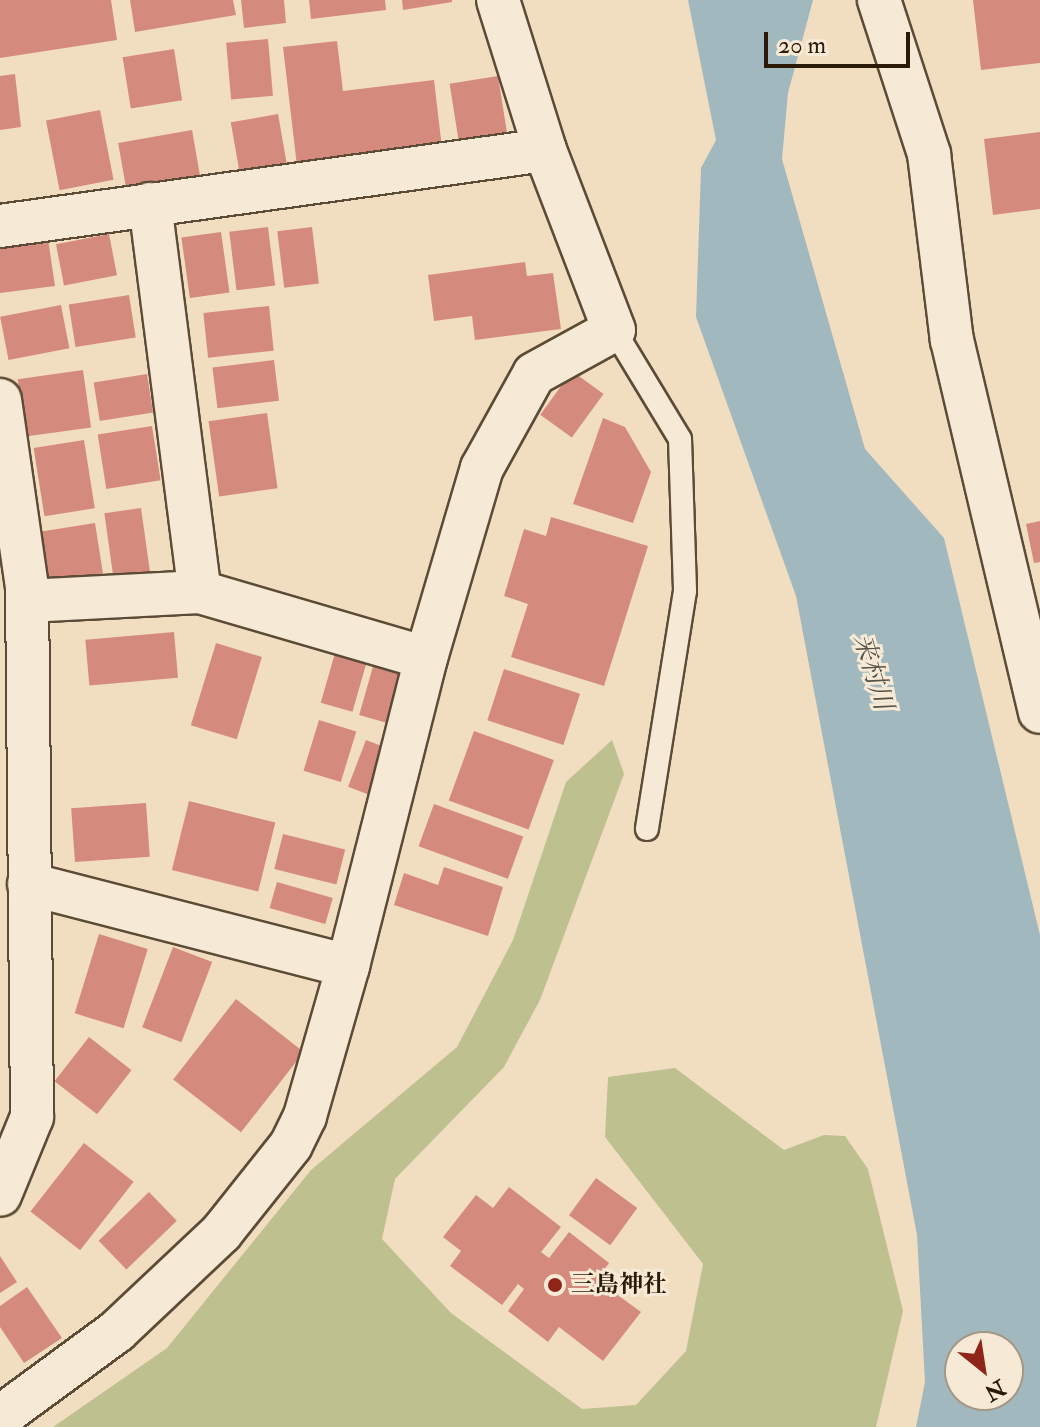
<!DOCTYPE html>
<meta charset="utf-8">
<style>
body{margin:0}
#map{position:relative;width:1040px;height:1427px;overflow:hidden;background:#f1dec0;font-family:"IM FELL Double Pica","Noto Serif JP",serif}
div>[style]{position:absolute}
.green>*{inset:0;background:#bec090}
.water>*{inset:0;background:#a1b9be}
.building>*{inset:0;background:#d48b7d;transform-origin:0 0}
.roads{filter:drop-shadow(2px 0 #5c4b36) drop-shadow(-2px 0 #5c4b36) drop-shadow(0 2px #5c4b36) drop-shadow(0 -2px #5c4b36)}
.lane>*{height:22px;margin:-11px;padding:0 11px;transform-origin:11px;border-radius:11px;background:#f6ead6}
.street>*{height:42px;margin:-21px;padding:0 21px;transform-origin:21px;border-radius:21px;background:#f6ead6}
.dots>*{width:22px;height:22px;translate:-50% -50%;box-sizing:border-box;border:4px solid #f6ead6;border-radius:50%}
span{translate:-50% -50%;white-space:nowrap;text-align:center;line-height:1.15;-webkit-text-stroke:6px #f6ead6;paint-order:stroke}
.poi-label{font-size:24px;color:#2b1a08;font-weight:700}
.left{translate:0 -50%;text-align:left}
.water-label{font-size:26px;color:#545248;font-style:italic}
.north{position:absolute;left:944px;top:1331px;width:80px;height:80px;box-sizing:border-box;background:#f6ead6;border:2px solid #a59784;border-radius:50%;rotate:150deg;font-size:22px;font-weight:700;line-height:32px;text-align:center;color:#2b1a08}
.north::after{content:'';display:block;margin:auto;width:28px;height:36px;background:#8f2418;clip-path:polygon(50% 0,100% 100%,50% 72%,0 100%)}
.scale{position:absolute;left:764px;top:32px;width:146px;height:36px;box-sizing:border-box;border:4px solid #2b1a08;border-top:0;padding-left:10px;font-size:24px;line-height:28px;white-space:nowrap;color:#2b1a08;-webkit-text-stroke:6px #f6ead6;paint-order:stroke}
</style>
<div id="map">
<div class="green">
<i style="clip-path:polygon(612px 740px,624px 774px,540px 1000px,504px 1067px,395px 1179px,382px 1239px,451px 1313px,582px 1409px,636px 1405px,686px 1351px,703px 1264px,605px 1137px,608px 1077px,675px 1068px,784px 1150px,824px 1135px,845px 1136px,868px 1169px,903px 1311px,876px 1427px,53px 1427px,167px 1348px,311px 1170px,457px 1047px,513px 940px,566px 782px)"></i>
</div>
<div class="water">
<i style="clip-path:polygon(evenodd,688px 0,813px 0,788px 93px,782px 159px,865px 449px,944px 538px,1040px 935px,1040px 1427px,916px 1427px,925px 1382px,917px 1235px,796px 596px,696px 317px,701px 168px,716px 140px,688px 0,960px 1347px,1008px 1347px,1008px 1395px,960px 1395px,960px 1347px)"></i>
</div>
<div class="building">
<i style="clip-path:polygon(0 0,111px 0,117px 40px,0 58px)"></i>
<i style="clip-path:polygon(130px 0,233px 0,236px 15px,135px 32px)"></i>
<i style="clip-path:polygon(241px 0,284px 0,286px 23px,244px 28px)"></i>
<i style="clip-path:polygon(309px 0,385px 0,386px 10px,311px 19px)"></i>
<i style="clip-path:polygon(402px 0,452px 0,452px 2px,403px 10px)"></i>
<i style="clip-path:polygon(973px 0,1040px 0,1040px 63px,981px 70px)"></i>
<i style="left:268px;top:39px;width:57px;height:42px;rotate:85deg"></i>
<i style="clip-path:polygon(337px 41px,343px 91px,434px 80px,442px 148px,297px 166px,283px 47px)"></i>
<i style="left:174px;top:49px;width:52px;height:52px;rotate:81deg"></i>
<i style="clip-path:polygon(15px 74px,21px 127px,0 130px,0 76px)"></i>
<i style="left:498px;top:76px;width:62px;height:49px;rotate:81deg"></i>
<i style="left:100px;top:110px;width:71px;height:55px;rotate:79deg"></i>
<i style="left:278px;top:114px;width:54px;height:48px;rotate:80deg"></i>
<i style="left:192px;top:130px;width:48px;height:75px;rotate:80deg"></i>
<i style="clip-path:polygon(1040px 132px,1040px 209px,993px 215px,984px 139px)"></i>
<i style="left:268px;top:227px;width:59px;height:39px;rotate:83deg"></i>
<i style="left:312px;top:227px;width:57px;height:35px;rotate:83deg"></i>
<i style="left:221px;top:232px;width:61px;height:40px;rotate:82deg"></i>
<i style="left:109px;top:234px;width:42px;height:54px;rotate:79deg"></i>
<i style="clip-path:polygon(48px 239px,55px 286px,0 293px,0 246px)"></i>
<i style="clip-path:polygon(525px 262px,527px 276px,553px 273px,561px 329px,475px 340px,472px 316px,434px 321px,428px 275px)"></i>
<i style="left:129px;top:295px;width:43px;height:61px;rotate:81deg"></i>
<i style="left:61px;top:305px;width:44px;height:62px;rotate:79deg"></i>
<i style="left:269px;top:306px;width:45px;height:66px;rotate:84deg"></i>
<i style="left:274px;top:360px;width:41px;height:62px;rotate:83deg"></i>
<i style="left:83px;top:370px;width:58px;height:66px;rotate:82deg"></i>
<i style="left:572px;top:371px;width:39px;height:54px;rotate:36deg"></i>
<i style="left:147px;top:374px;width:39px;height:54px;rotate:81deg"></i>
<i style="left:267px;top:413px;width:76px;height:59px;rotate:82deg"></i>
<i style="clip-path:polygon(603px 418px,625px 427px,651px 472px,633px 523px,573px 504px)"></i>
<i style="left:152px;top:426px;width:55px;height:55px;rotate:81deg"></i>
<i style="left:84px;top:440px;width:69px;height:51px;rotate:81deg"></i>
<i style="left:141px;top:508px;width:70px;height:37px;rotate:82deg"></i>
<i style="clip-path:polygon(551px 517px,648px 546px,604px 686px,511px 657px,528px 604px,504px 596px,524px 529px,546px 536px)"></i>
<i style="clip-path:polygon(1040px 521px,1040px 562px,1034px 563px,1026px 524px)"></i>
<i style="left:95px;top:523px;width:54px;height:64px;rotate:81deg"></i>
<i style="left:174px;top:632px;width:46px;height:89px;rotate:85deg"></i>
<i style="left:216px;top:643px;width:48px;height:86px;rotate:17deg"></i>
<i style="left:337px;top:646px;width:33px;height:59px;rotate:16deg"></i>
<i style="left:374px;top:663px;width:32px;height:54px;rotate:16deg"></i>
<i style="left:504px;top:669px;width:80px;height:54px;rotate:18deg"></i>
<i style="left:319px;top:720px;width:39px;height:53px;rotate:17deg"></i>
<i style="left:474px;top:731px;width:85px;height:74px;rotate:20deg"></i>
<i style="left:366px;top:740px;width:26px;height:50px;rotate:21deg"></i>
<i style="left:189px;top:801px;width:89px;height:71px;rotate:14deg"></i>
<i style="left:146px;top:803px;width:54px;height:75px;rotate:86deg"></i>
<i style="left:434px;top:804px;width:95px;height:45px;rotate:20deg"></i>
<i style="left:283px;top:834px;width:64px;height:36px;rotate:14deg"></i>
<i style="clip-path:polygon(444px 867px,503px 887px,488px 936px,394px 905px,404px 873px,438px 885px)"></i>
<i style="left:277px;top:882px;width:58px;height:27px;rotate:16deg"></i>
<i style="left:99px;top:934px;width:51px;height:83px;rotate:17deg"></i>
<i style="left:173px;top:947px;width:42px;height:86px;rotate:21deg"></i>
<i style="left:236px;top:999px;width:86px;height:102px;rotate:38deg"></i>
<i style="left:89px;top:1037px;width:54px;height:56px;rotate:38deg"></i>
<i style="left:84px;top:1143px;width:63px;height:87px;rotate:38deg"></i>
<i style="left:596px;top:1178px;width:51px;height:46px;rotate:36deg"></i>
<i style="clip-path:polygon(509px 1187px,561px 1227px,541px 1252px,549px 1258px,569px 1232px,609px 1263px,597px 1280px,641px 1312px,603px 1361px,559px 1327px,548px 1342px,508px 1311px,524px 1289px,518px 1284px,502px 1305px,450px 1266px,461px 1251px,443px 1237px,476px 1195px,493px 1208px)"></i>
<i style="left:149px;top:1192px;width:40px;height:70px;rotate:46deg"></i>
<i style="clip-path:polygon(0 1256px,17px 1282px,0 1293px)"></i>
<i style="clip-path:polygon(27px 1287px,62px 1338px,24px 1363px,0 1327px,0 1306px)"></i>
</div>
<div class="roads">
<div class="lane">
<i style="left:614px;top:330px;width:127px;rotate:58.8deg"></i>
<i style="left:680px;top:439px;width:152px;rotate:88.1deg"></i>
<i style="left:685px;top:591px;width:241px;rotate:99.1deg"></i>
</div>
<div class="street">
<i style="left:879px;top:0;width:162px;rotate:72deg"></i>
<i style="left:929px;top:154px;width:187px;rotate:83deg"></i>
<i style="left:952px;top:340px;width:382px;rotate:76.7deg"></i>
<i style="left:150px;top:204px;width:391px;rotate:82.7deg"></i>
<i style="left:0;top:226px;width:550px;rotate:-7.94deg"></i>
<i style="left:0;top:400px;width:189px;rotate:81.8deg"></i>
<i style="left:27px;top:587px;width:530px;rotate:89.46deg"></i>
<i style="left:32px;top:1117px;width:84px;rotate:112.3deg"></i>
<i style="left:27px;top:601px;width:173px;rotate:-3deg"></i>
<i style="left:200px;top:592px;width:235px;rotate:16.3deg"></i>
<i style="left:29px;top:884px;width:329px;rotate:14.4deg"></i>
<i style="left:0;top:1417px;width:145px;rotate:-36.3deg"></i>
<i style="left:117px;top:1331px;width:143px;rotate:-43.3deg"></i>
<i style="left:221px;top:1233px;width:112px;rotate:-51.5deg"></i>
<i style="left:291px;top:1145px;width:32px;rotate:-64deg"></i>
<i style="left:305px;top:1116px;width:156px;rotate:-74deg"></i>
<i style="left:348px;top:966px;width:318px;rotate:-75.8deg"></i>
<i style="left:426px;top:658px;width:198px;rotate:-73.6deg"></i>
<i style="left:482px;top:468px;width:107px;rotate:-61deg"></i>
<i style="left:534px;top:374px;width:91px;rotate:-28.8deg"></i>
<i style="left:614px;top:330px;width:193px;rotate:-111deg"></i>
<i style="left:545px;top:150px;width:157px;rotate:-107.4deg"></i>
</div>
</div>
<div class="dots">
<i style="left:555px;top:1285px;background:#8f2418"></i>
</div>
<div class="poi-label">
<span class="left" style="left:571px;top:1285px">三島神社</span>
</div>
<div class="water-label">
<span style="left:872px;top:672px;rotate:73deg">来村川</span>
</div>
<div class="north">N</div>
<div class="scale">20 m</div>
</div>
